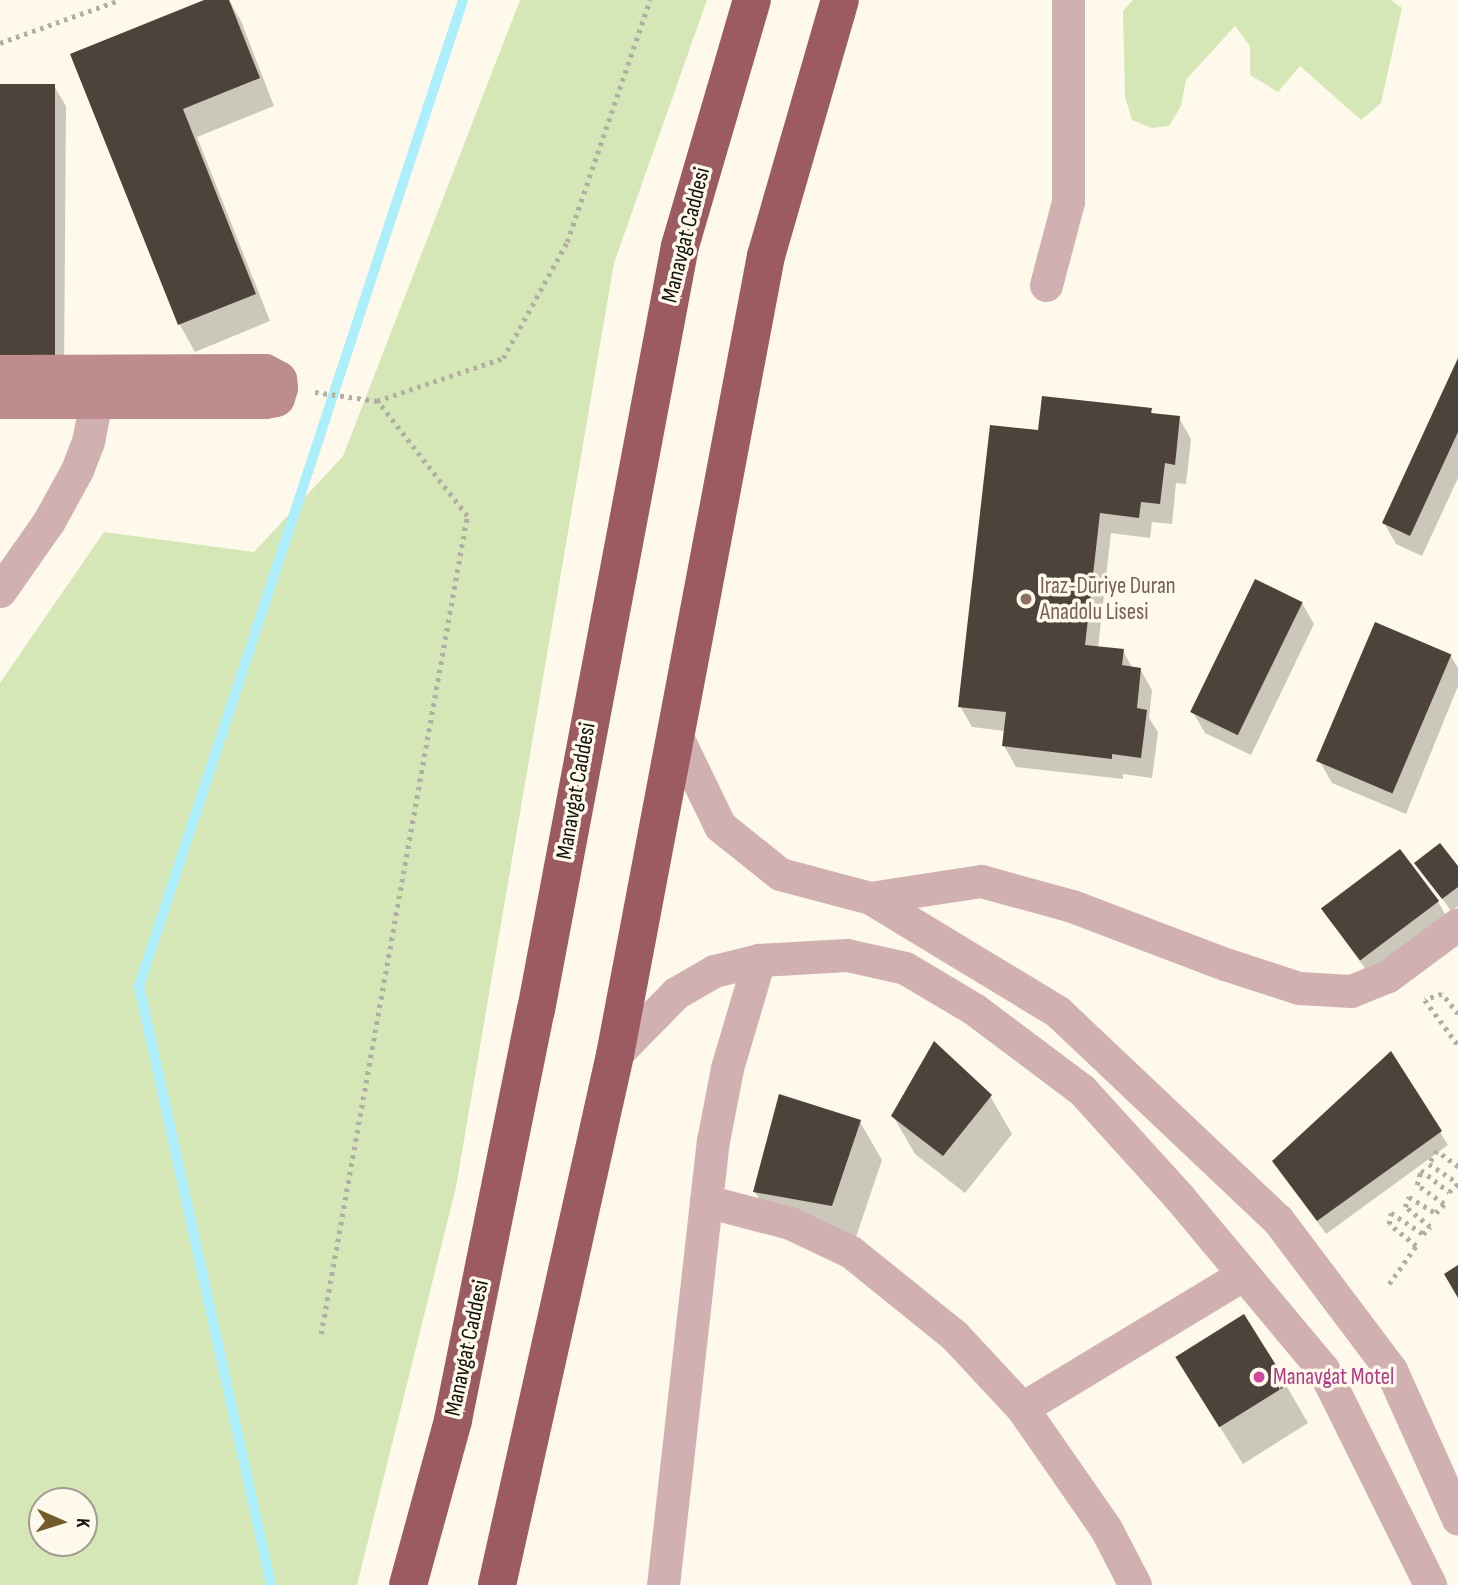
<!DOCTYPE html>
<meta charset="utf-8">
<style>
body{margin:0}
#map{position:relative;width:1458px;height:1585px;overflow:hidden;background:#fef9ea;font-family:"Sofia Sans Condensed",sans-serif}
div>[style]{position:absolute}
.green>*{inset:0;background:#d6e7b7}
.shadow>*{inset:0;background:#0003}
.stream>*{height:10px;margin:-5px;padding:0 5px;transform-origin:5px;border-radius:5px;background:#aceefc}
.building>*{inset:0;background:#4e433b;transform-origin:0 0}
.path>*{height:4.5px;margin-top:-2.25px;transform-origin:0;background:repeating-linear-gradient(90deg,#b2aea2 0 3.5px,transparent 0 8.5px)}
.street>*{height:33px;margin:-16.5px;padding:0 16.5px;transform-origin:16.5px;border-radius:16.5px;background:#d1b0b2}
.secondary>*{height:38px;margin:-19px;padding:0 19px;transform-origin:19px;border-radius:19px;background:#bc8c8f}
.highway>*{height:38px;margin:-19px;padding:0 19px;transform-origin:19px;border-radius:19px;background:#9c5b62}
.dots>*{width:19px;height:19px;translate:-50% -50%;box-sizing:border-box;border:4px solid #fef9ea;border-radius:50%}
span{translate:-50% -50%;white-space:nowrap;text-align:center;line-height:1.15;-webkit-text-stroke:7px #fef9ea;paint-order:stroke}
.street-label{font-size:23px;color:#13110c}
.education-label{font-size:23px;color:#785e54}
.left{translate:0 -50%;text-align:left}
.hotel-label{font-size:23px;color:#b23c85}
.north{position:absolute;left:28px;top:1487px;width:70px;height:70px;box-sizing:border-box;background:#fef9ea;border:2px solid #a09c91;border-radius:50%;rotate:93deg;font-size:19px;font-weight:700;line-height:28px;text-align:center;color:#13110c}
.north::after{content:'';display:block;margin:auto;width:24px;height:32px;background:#745b2c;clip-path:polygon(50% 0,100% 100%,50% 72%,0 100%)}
</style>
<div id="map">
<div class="green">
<i style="clip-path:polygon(evenodd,520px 0,707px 0,614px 263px,456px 1187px,357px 1585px,0 1585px,0 683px,104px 532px,254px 552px,343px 456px,520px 0,84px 1501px,84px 1543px,42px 1543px,42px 1501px,84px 1501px)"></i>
<i style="clip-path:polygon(1133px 0,1391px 0,1402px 8px,1381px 103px,1361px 120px,1300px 66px,1278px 92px,1250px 75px,1250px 46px,1235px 26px,1186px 80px,1181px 106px,1169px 126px,1152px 128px,1132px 120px,1125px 97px,1123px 11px)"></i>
</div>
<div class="shadow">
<i style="clip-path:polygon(209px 0,229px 0,241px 21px,274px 106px,197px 137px,270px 321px,195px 352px,180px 325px,72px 55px)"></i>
<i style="clip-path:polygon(54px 86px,66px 106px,64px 376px,0 375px,0 102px)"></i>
<i style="clip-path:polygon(1458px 362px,1458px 478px,1422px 556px,1396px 544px,1384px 523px)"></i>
<i style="clip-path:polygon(1151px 410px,1153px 415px,1179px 418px,1191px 439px,1186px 484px,1176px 483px,1172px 524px,1152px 522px,1150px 538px,1111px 533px,1098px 648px,1123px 651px,1133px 669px,1140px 669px,1152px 690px,1149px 718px,1158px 732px,1152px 778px,1123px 774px,1123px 779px,1016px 767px,1004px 746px,1005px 731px,972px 727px,960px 706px,1040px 432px)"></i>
<i style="clip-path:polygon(1302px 603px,1314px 624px,1251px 755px,1205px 733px,1193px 712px)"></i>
<i style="clip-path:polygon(1450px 655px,1458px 668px,1458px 686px,1406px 814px,1332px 783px,1320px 762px)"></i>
<i style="clip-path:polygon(1417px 863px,1458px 869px,1458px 906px,1451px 911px)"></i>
<i style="clip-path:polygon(1438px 902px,1450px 922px,1374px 981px,1324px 911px)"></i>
<i style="clip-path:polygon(990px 1096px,1012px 1134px,965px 1193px,915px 1154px,893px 1116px)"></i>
<i style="clip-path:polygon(860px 1122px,882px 1160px,854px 1243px,777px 1230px,755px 1192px)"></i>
<i style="clip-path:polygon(1440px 1132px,1448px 1145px,1326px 1234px,1275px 1162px)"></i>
<i style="clip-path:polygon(1286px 1385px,1308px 1423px,1243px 1464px,1200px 1395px)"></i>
</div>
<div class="stream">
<i style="left:271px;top:1585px;width:613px;rotate:-102.43deg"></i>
<i style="left:139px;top:986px;width:1038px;rotate:-71.81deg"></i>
</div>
<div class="building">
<i style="clip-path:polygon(204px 0,229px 0,260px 78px,183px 109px,256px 294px,178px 325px,70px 54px)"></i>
<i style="left:55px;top:84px;width:272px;height:57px;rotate:90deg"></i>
<i style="clip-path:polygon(1458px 358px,1458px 432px,1410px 536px,1382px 523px)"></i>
<i style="clip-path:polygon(1042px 396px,1152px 408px,1151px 413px,1180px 416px,1175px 465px,1165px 463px,1160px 504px,1141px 502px,1139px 518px,1100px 513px,1085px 645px,1124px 649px,1122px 665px,1141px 668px,1137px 708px,1147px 710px,1141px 758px,1112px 754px,1112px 759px,1002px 746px,1006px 712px,958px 707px,990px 425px,1038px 430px)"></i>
<i style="left:1255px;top:579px;width:53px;height:148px;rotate:26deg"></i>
<i style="left:1375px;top:622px;width:83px;height:151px;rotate:23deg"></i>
<i style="clip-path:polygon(1440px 843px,1458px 866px,1458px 887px,1442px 899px,1414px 863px)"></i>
<i style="left:1400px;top:849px;width:65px;height:99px;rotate:53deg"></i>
<i style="clip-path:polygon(934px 1041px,992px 1095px,943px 1156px,891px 1116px)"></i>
<i style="clip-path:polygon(1391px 1051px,1442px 1131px,1317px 1221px,1272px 1161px)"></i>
<i style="clip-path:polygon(779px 1094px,861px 1120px,832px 1206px,753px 1192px)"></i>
<i style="clip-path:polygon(1458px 1265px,1458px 1298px,1444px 1274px)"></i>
<i style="left:1244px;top:1314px;width:83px;height:81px;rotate:58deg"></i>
</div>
<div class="path">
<i style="left:0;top:43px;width:127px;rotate:-19.7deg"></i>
<i style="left:315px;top:392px;width:63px;rotate:8.3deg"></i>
<i style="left:377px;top:401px;width:133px;rotate:-18.8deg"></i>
<i style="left:503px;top:358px;width:132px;rotate:-61.1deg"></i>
<i style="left:567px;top:242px;width:256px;rotate:-71.1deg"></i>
<i style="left:1458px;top:1014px;width:26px;rotate:-129deg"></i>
<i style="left:1442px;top:994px;width:18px;rotate:161deg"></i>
<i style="left:1425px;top:1000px;width:56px;rotate:53.7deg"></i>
<i style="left:1458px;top:1167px;width:26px;rotate:-143deg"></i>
<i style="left:1437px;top:1151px;width:15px;rotate:122deg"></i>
<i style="left:1429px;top:1164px;width:35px;rotate:33deg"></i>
<i style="left:1389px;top:1284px;width:47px;rotate:-54.6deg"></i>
<i style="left:1416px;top:1246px;width:35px;rotate:-141deg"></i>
<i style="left:1389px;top:1224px;width:11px;rotate:-80deg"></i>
<i style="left:1391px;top:1213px;width:38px;rotate:33deg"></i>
<i style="left:1423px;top:1234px;width:10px;rotate:-45deg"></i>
<i style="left:1430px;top:1227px;width:32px;rotate:-141deg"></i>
<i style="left:1405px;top:1207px;width:11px;rotate:-68deg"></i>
<i style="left:1409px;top:1197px;width:31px;rotate:31deg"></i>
<i style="left:1436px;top:1213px;width:12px;rotate:-48deg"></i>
<i style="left:1444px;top:1204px;width:33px;rotate:-145deg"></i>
<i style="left:1417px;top:1185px;width:16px;rotate:-75deg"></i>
<i style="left:1421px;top:1170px;width:36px;rotate:38deg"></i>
<i style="left:1449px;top:1192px;width:12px;rotate:-42deg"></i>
<i style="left:321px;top:1334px;width:831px;rotate:-79.88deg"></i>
<i style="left:467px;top:516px;width:146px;rotate:-128deg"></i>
</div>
<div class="street">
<i style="left:1046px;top:285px;width:86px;rotate:-75.2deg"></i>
<i style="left:1068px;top:202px;width:202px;rotate:-90deg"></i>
<i style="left:0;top:591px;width:85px;rotate:-55deg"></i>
<i style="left:49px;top:521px;width:58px;rotate:-61.2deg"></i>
<i style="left:77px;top:470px;width:30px;rotate:-69deg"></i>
<i style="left:88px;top:442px;width:43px;rotate:-79.2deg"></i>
<i style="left:676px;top:735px;width:101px;rotate:64.2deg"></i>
<i style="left:720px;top:826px;width:77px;rotate:38.7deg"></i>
<i style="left:780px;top:874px;width:93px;rotate:14.9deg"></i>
<i style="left:870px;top:898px;width:220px;rotate:31.2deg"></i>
<i style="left:1058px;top:1012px;width:303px;rotate:43.4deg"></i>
<i style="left:1278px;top:1220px;width:188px;rotate:53deg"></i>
<i style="left:1391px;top:1370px;width:163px;rotate:65.8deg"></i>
<i style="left:870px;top:898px;width:112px;rotate:-8.7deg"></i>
<i style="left:981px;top:881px;width:94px;rotate:15.4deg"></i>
<i style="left:1072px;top:906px;width:164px;rotate:20.8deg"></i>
<i style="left:1225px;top:964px;width:78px;rotate:18deg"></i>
<i style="left:1299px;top:988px;width:52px;rotate:3.3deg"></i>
<i style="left:1351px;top:991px;width:40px;rotate:-22deg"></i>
<i style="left:1388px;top:976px;width:87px;rotate:-36.6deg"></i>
<i style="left:615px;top:1055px;width:87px;rotate:-45.5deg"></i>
<i style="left:676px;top:993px;width:44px;rotate:-30.1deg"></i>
<i style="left:714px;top:971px;width:46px;rotate:-13.7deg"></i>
<i style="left:759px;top:960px;width:88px;rotate:-3.3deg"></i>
<i style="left:847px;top:955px;width:59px;rotate:12.6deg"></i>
<i style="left:905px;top:968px;width:80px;rotate:30.7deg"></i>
<i style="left:974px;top:1009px;width:135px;rotate:36.9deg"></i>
<i style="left:1082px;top:1090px;width:144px;rotate:47.8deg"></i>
<i style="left:1179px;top:1197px;width:224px;rotate:50.1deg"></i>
<i style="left:1323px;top:1369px;width:241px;rotate:63.6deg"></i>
<i style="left:706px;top:1201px;width:87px;rotate:14.7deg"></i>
<i style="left:790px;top:1223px;width:68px;rotate:25.4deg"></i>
<i style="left:851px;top:1252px;width:132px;rotate:38.9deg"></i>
<i style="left:954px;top:1335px;width:100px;rotate:47deg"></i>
<i style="left:1022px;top:1408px;width:147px;rotate:55.2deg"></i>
<i style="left:1106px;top:1529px;width:63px;rotate:62.6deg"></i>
<i style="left:1022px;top:1408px;width:259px;rotate:-31.1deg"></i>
<i style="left:663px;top:1585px;width:447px;rotate:-83.6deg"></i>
<i style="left:713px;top:1141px;width:74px;rotate:-79.1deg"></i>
<i style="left:727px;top:1068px;width:113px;rotate:-73.5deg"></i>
</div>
<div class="secondary">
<i style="left:0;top:374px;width:265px;rotate:-0.2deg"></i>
<i style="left:265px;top:373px;width:15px;rotate:28deg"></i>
<i style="left:278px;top:380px;width:8px;rotate:83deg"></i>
<i style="left:279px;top:388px;width:10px;rotate:107deg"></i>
<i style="left:276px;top:398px;width:10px;rotate:169deg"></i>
<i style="left:266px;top:400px;width:266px;rotate:180deg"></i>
</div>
<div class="highway">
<i style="left:408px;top:1585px;width:171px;rotate:-74.7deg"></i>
<i style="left:453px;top:1420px;width:418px;rotate:-78.6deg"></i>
<i style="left:536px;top:1010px;width:777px;rotate:-79.33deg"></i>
<i style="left:680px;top:246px;width:256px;rotate:-73.7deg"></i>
<i style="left:497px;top:1585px;width:543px;rotate:-77.45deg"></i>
<i style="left:615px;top:1055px;width:813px;rotate:-79.3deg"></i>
<i style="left:766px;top:256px;width:266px;rotate:-73.9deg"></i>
</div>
<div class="dots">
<i style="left:1026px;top:599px;background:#8d6e63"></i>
<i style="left:1259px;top:1377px;background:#d1479c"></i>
</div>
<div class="street-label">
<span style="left:686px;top:235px;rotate:-76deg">Manavgat Caddesi</span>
<span style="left:576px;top:791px;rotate:-80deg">Manavgat Caddesi</span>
<span style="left:467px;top:1348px;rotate:-78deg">Manavgat Caddesi</span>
</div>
<div class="education-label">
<span class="left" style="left:1040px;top:599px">Iraz-Düriye Duran<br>Anadolu Lisesi</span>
</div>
<div class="hotel-label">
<span class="left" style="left:1273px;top:1377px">Manavgat Motel</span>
</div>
<div class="north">K</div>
</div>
